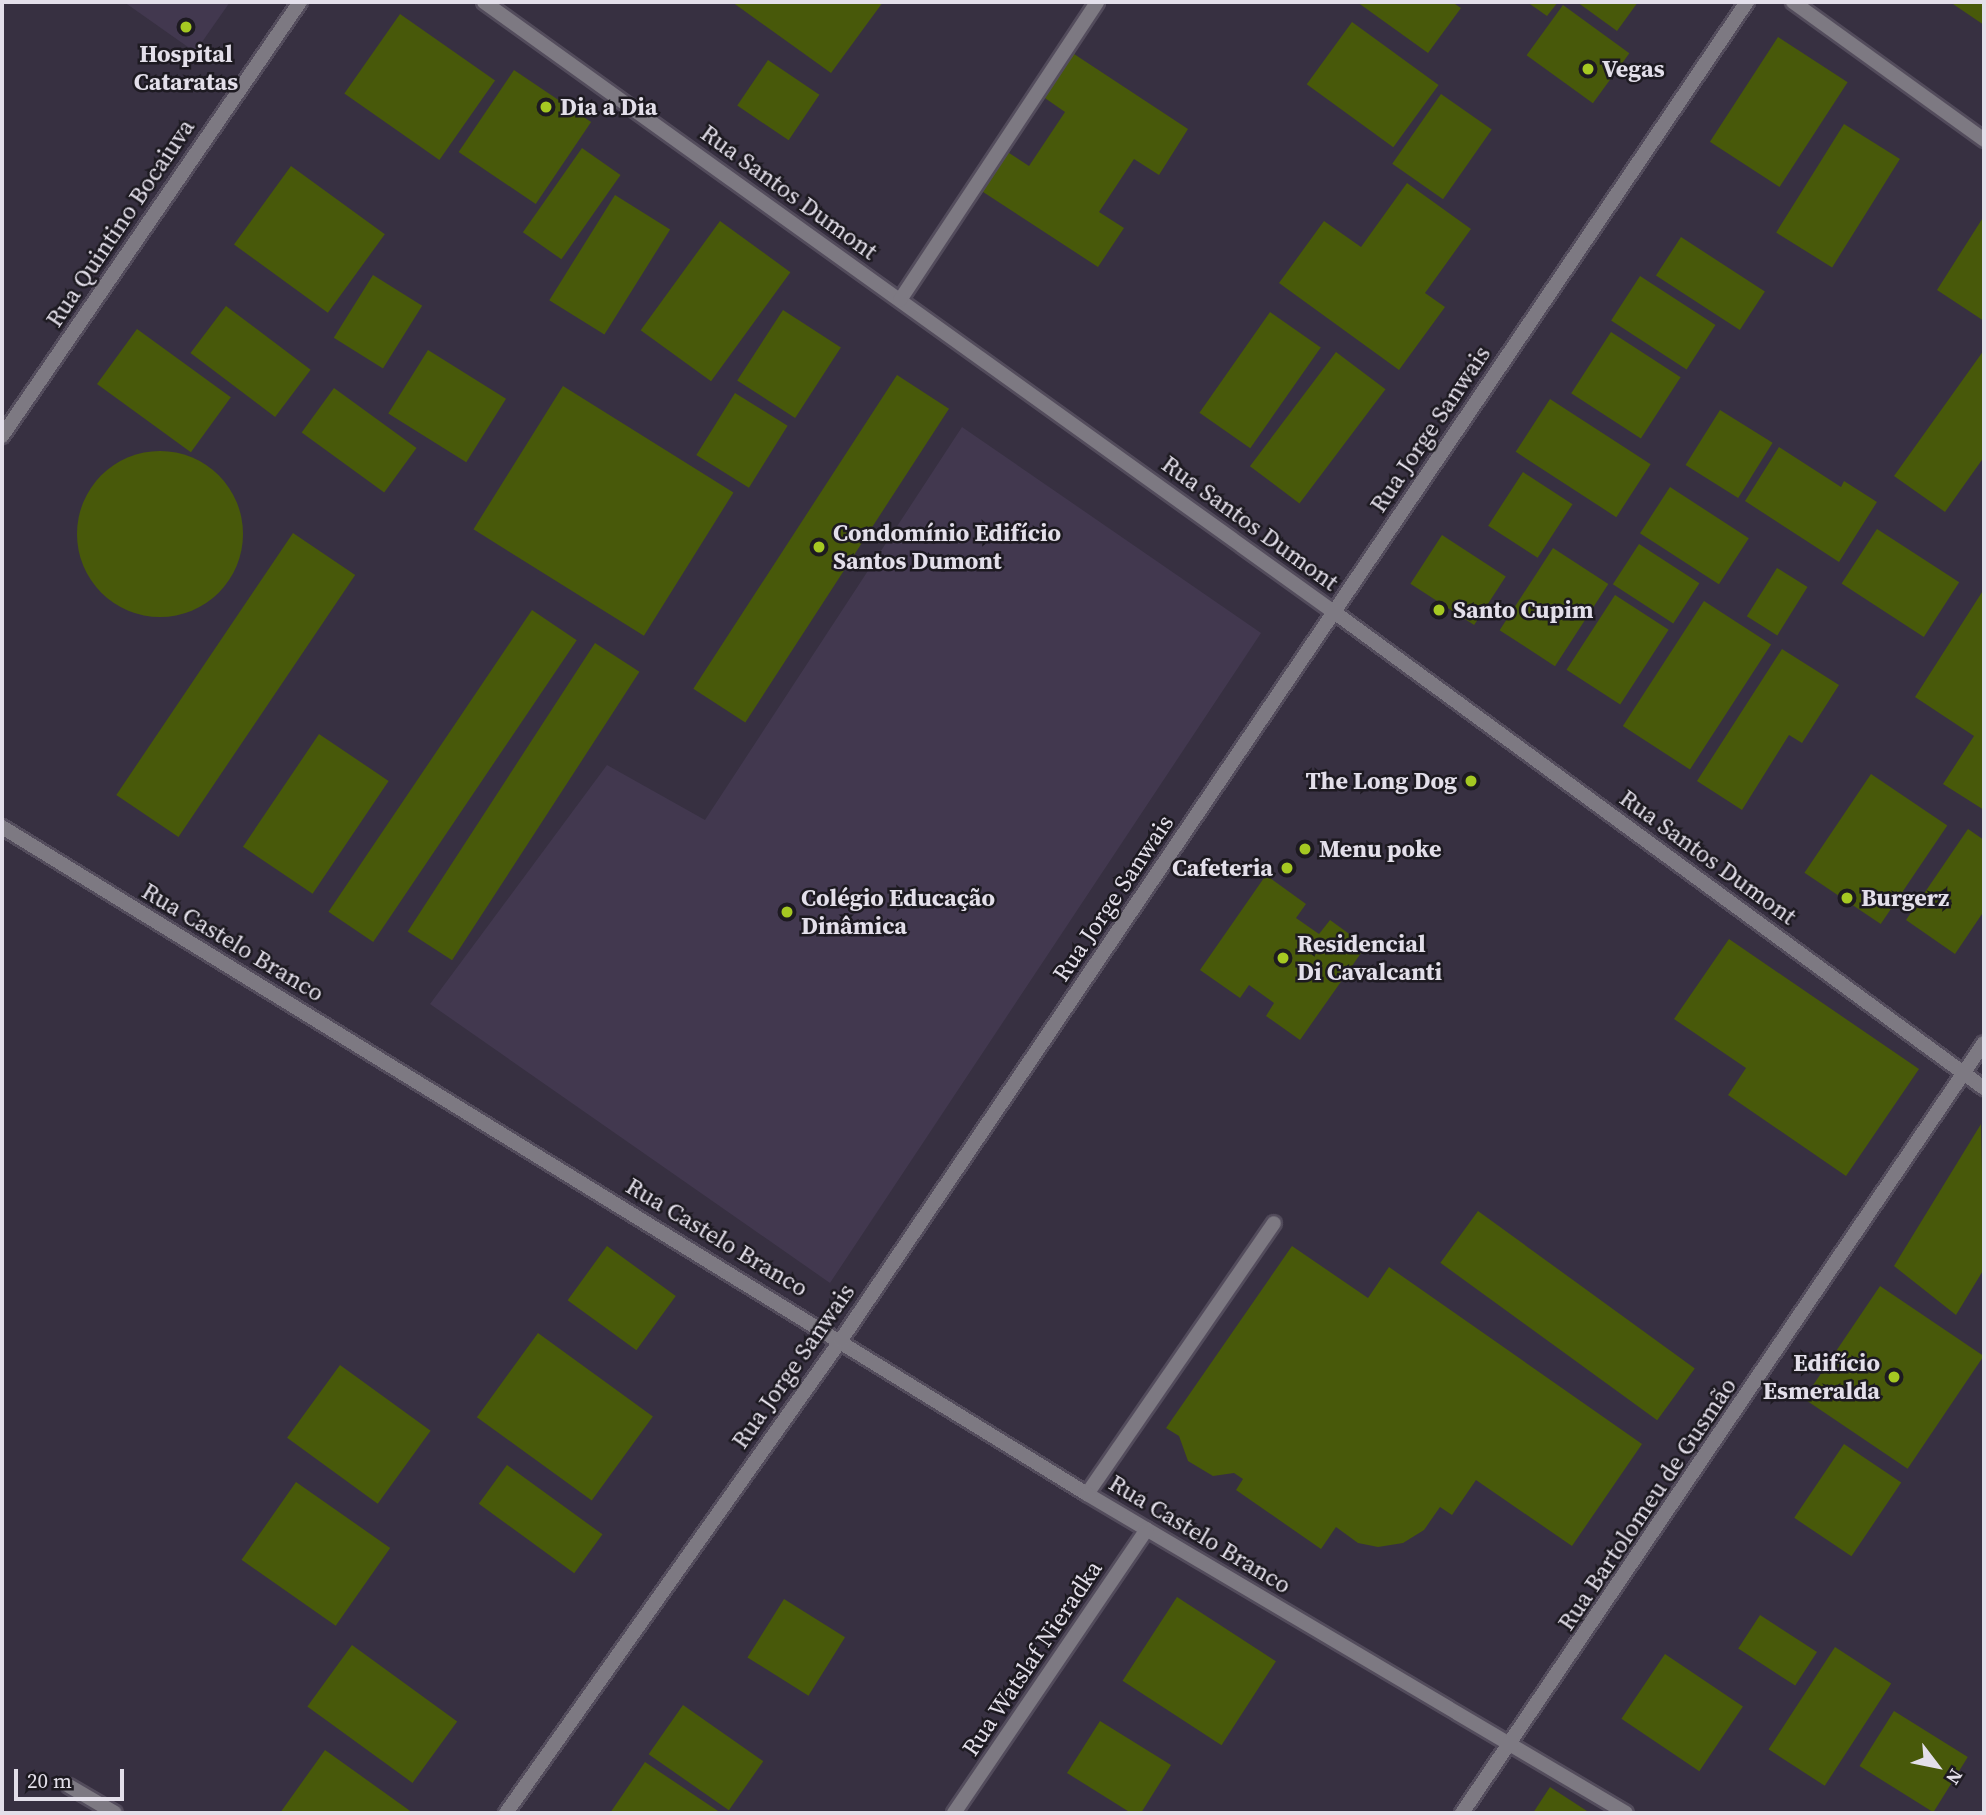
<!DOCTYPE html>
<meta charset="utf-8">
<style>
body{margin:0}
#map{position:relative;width:1986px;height:1815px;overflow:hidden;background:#373041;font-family:"Source Serif 4",serif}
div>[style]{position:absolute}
.built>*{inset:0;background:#42384f}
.building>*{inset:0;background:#48590a;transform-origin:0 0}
.round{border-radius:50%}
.roads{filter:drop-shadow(2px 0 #534c5c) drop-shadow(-2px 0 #534c5c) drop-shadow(0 2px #534c5c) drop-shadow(0 -2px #534c5c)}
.lane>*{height:14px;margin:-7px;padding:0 7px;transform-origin:7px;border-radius:7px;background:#7d7982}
.street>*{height:14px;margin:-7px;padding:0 7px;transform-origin:7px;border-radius:7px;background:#7d7982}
.dots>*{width:19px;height:19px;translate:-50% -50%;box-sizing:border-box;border:4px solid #1d1a21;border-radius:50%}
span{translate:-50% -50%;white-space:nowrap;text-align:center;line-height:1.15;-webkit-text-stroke:5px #1d1a21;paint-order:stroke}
.poi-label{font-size:24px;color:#e3dfea;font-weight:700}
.left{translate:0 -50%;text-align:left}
.right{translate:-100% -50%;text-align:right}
.street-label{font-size:24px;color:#e3dfea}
.frame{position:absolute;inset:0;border:4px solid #e3dfea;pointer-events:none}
.north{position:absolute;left:1902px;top:1731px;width:70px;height:70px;-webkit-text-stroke:5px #1d1a21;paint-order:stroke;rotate:122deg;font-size:19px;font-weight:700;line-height:28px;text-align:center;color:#e3dfea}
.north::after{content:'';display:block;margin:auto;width:24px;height:32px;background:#e3dfea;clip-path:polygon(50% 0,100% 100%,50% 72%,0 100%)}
.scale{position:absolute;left:14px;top:1769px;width:110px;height:32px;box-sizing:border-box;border:4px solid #e3dfea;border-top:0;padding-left:9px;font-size:21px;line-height:24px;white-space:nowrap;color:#e3dfea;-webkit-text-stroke:5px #1d1a21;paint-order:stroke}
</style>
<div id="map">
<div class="built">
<i style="clip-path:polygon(124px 2px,230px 2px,195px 52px)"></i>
<i style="clip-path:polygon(962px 427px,1261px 633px,830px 1283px,430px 1004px,607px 765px,705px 820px)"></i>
</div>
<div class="building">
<i style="clip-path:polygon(732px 2px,883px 2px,831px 73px)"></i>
<i style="clip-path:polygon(1357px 2px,1452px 2px,1461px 8px,1428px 53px)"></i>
<i style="clip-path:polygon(1527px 2px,1558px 2px,1547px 16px)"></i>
<i style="clip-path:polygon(1577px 2px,1638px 2px,1617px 31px)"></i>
<i style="clip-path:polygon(1950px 2px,1984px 2px,1984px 25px)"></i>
<i style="left:1563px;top:5px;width:82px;height:62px;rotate:36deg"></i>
<i style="left:400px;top:14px;width:116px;height:97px;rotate:35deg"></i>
<i style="left:1352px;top:22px;width:107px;height:77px;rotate:36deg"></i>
<i style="left:1778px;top:37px;width:83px;height:125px;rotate:33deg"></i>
<i style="clip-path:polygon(1071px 52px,1188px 129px,1159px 175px,1134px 159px,1099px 212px,1124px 228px,1098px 267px,980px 190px,1006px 151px,1029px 166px,1065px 112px,1042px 96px)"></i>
<i style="left:768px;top:60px;width:62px;height:55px;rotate:34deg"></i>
<i style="left:514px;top:70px;width:93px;height:99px;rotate:34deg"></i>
<i style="left:1441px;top:94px;width:62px;height:85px;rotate:35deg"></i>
<i style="left:1844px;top:124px;width:66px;height:128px;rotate:32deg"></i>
<i style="left:582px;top:148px;width:47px;height:103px;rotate:35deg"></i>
<i style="left:291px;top:166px;width:116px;height:97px;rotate:36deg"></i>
<i style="clip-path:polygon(1407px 183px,1471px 229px,1425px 293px,1445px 307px,1399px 370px,1279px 283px,1324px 221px,1361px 247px)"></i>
<i style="left:615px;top:195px;width:65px;height:124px;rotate:32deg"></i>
<i style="clip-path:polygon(1984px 216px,1984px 321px,1937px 290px)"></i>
<i style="left:720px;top:221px;width:87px;height:135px;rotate:36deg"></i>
<i style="left:1681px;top:237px;width:100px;height:46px;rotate:33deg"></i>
<i style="left:373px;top:275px;width:58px;height:74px;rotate:32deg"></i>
<i style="left:1640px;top:276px;width:90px;height:53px;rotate:33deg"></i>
<i style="left:226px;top:306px;width:106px;height:59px;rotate:37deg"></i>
<i style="left:783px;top:310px;width:69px;height:84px;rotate:33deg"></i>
<i style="left:1270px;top:312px;width:62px;height:123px;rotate:35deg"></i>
<i style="left:137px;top:329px;width:116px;height:68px;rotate:36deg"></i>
<i style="left:1611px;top:332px;width:83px;height:73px;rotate:33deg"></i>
<i style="left:428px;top:350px;width:92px;height:75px;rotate:32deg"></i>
<i style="clip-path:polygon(1984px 350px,1984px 457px,1945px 512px,1894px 476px)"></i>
<i style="left:1336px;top:352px;width:62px;height:143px;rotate:37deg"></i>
<i style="left:897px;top:375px;width:62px;height:374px;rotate:33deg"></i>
<i style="left:563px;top:386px;width:201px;height:169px;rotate:32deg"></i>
<i style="left:334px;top:388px;width:102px;height:55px;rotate:36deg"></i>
<i style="left:735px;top:393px;width:62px;height:73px;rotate:32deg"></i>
<i style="left:1550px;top:399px;width:120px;height:63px;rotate:33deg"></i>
<i style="left:1720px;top:410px;width:62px;height:65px;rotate:32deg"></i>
<i style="clip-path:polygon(1779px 447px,1841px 487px,1844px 481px,1877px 502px,1839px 562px,1745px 501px)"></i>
<i class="round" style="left:77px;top:451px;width:166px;height:166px"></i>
<i style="left:1523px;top:472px;width:59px;height:64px;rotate:33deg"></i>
<i style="left:1670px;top:487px;width:94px;height:55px;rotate:33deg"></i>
<i style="left:1877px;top:529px;width:98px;height:65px;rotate:33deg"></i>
<i style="left:293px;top:533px;width:75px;height:316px;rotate:34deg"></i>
<i style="left:1442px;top:535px;width:76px;height:58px;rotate:33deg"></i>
<i style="left:1639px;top:544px;width:72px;height:48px;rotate:33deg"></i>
<i style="left:1553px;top:548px;width:66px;height:98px;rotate:33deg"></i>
<i style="left:1777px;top:568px;width:36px;height:57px;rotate:32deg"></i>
<i style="clip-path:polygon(1984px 589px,1984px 810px,1943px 784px,1974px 736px,1915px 697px)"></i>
<i style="left:1615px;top:595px;width:64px;height:89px;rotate:33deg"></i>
<i style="left:1704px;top:601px;width:80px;height:149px;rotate:33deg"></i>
<i style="left:532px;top:610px;width:54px;height:364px;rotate:34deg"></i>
<i style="left:595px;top:643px;width:53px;height:344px;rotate:33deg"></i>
<i style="clip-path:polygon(1782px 649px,1839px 685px,1802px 743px,1789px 735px,1742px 810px,1697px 781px)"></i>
<i style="left:319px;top:734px;width:84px;height:136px;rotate:34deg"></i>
<i style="left:1871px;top:774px;width:92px;height:119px;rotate:34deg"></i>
<i style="clip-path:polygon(1968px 829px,1984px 840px,1984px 911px,1955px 954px,1906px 920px)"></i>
<i style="clip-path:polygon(1266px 875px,1306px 904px,1296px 918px,1319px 934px,1330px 920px,1366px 946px,1300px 1040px,1266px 1016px,1274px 1003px,1249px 985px,1240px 998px,1200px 970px)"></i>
<i style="clip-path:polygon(1729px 939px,1919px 1069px,1846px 1176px,1728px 1095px,1746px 1068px,1674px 1019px)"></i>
<i style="clip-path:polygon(1981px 1124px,1984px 1269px,1956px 1315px,1894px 1266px)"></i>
<i style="left:1478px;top:1211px;width:268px;height:64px;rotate:36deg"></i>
<i style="left:607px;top:1246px;width:85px;height:67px;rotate:36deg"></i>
<i style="clip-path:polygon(1292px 1246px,1368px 1298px,1389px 1267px,1642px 1444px,1572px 1546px,1476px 1480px,1452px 1515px,1440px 1507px,1424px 1530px,1403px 1543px,1378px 1547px,1358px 1543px,1336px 1527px,1321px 1549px,1236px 1490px,1243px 1479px,1234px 1473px,1213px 1476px,1188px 1461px,1179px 1436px,1166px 1428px)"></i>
<i style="left:1880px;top:1286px;width:125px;height:136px;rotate:34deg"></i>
<i style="left:538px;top:1333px;width:142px;height:104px;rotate:36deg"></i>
<i style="left:340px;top:1365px;width:112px;height:90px;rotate:36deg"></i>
<i style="left:1844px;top:1444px;width:69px;height:89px;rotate:34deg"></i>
<i style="left:507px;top:1465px;width:118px;height:48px;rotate:36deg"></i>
<i style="left:296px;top:1482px;width:115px;height:95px;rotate:35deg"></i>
<i style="left:1177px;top:1597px;width:118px;height:100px;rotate:33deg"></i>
<i style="left:784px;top:1599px;width:72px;height:69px;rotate:32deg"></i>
<i style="left:1760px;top:1615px;width:68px;height:40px;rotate:33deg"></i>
<i style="left:352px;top:1645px;width:130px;height:76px;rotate:36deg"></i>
<i style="left:1835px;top:1647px;width:67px;height:122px;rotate:33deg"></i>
<i style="left:1665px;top:1654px;width:94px;height:78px;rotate:34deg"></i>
<i style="left:683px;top:1705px;width:98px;height:60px;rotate:35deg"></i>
<i style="left:1894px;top:1711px;width:87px;height:65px;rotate:32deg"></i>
<i style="clip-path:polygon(1100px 1721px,1171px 1765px,1141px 1813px,1131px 1813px,1067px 1773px)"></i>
<i style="clip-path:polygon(325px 1750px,413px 1813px,280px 1813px)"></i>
<i style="clip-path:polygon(645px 1762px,721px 1813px,610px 1813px)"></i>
<i style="clip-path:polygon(1550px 1787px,1590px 1813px,1533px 1813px)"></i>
</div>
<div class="roads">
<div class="lane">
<i style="left:1087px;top:1494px;width:329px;rotate:-55.4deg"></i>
</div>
<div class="street">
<i style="left:484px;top:2px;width:1046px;rotate:35.67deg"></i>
<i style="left:1334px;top:612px;width:806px;rotate:36.22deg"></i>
<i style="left:1793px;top:2px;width:236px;rotate:35.8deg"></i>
<i style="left:900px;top:300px;width:357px;rotate:-56.5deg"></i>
<i style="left:2px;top:436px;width:526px;rotate:-55.53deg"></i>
<i style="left:2px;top:827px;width:1274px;rotate:31.58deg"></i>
<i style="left:1087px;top:1494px;width:626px;rotate:30.62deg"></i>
<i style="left:69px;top:1786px;width:53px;rotate:30.4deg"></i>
<i style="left:506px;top:1813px;width:580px;rotate:-54.69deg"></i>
<i style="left:841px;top:1340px;width:1616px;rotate:-55.9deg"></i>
<i style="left:954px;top:1813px;width:343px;rotate:-55.8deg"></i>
<i style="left:1462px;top:1813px;width:930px;rotate:-55.87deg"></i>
</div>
</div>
<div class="dots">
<i style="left:186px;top:27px;background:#a5c822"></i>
<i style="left:1588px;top:69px;background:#a5c822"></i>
<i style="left:546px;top:107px;background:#a5c822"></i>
<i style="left:819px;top:547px;background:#a5c822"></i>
<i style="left:1439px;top:610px;background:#a5c822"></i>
<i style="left:1471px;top:781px;background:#a5c822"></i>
<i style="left:1305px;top:849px;background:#a5c822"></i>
<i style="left:1287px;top:868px;background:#a5c822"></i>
<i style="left:1847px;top:898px;background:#a5c822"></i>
<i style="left:787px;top:912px;background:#a5c822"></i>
<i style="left:1283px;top:958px;background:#a5c822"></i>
<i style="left:1894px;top:1377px;background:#a5c822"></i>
</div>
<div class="poi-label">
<span style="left:186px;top:68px">Hospital<br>Cataratas</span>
<span class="left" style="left:1602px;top:69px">Vegas</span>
<span class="left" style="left:560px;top:107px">Dia a Dia</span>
<span class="left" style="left:833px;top:547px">Condomínio Edifício<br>Santos Dumont</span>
<span class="left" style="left:1453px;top:610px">Santo Cupim</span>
<span class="right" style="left:1457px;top:781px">The Long Dog</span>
<span class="left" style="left:1319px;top:849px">Menu poke</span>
<span class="right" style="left:1273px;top:868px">Cafeteria</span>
<span class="left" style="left:801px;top:912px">Colégio Educação<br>Dinâmica</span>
<span class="left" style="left:1861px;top:898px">Burgerz</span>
<span class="left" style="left:1297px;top:958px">Residencial<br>Di Cavalcanti</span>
<span class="right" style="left:1880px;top:1377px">Edifício<br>Esmeralda</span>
</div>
<div class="street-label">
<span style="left:789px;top:192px;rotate:36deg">Rua Santos Dumont</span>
<span style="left:120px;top:223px;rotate:-56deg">Rua Quintino Bocaiuva</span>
<span style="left:1430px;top:429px;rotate:-56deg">Rua Jorge Sanwais</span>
<span style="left:1250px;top:523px;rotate:36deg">Rua Santos Dumont</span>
<span style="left:1708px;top:857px;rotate:36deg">Rua Santos Dumont</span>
<span style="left:1113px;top:898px;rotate:-56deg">Rua Jorge Sanwais</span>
<span style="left:233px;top:942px;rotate:31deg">Rua Castelo Branco</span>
<span style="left:717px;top:1237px;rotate:31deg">Rua Castelo Branco</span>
<span style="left:793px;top:1366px;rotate:-55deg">Rua Jorge Sanwais</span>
<span style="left:1647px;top:1504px;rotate:-56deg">Rua Bartolomeu de Gusmão</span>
<span style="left:1200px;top:1534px;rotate:31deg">Rua Castelo Branco</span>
<span style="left:1032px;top:1658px;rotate:-56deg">Rua Watslaf Nieradka</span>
</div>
<div class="frame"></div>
<div class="north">N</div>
<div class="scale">20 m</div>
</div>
